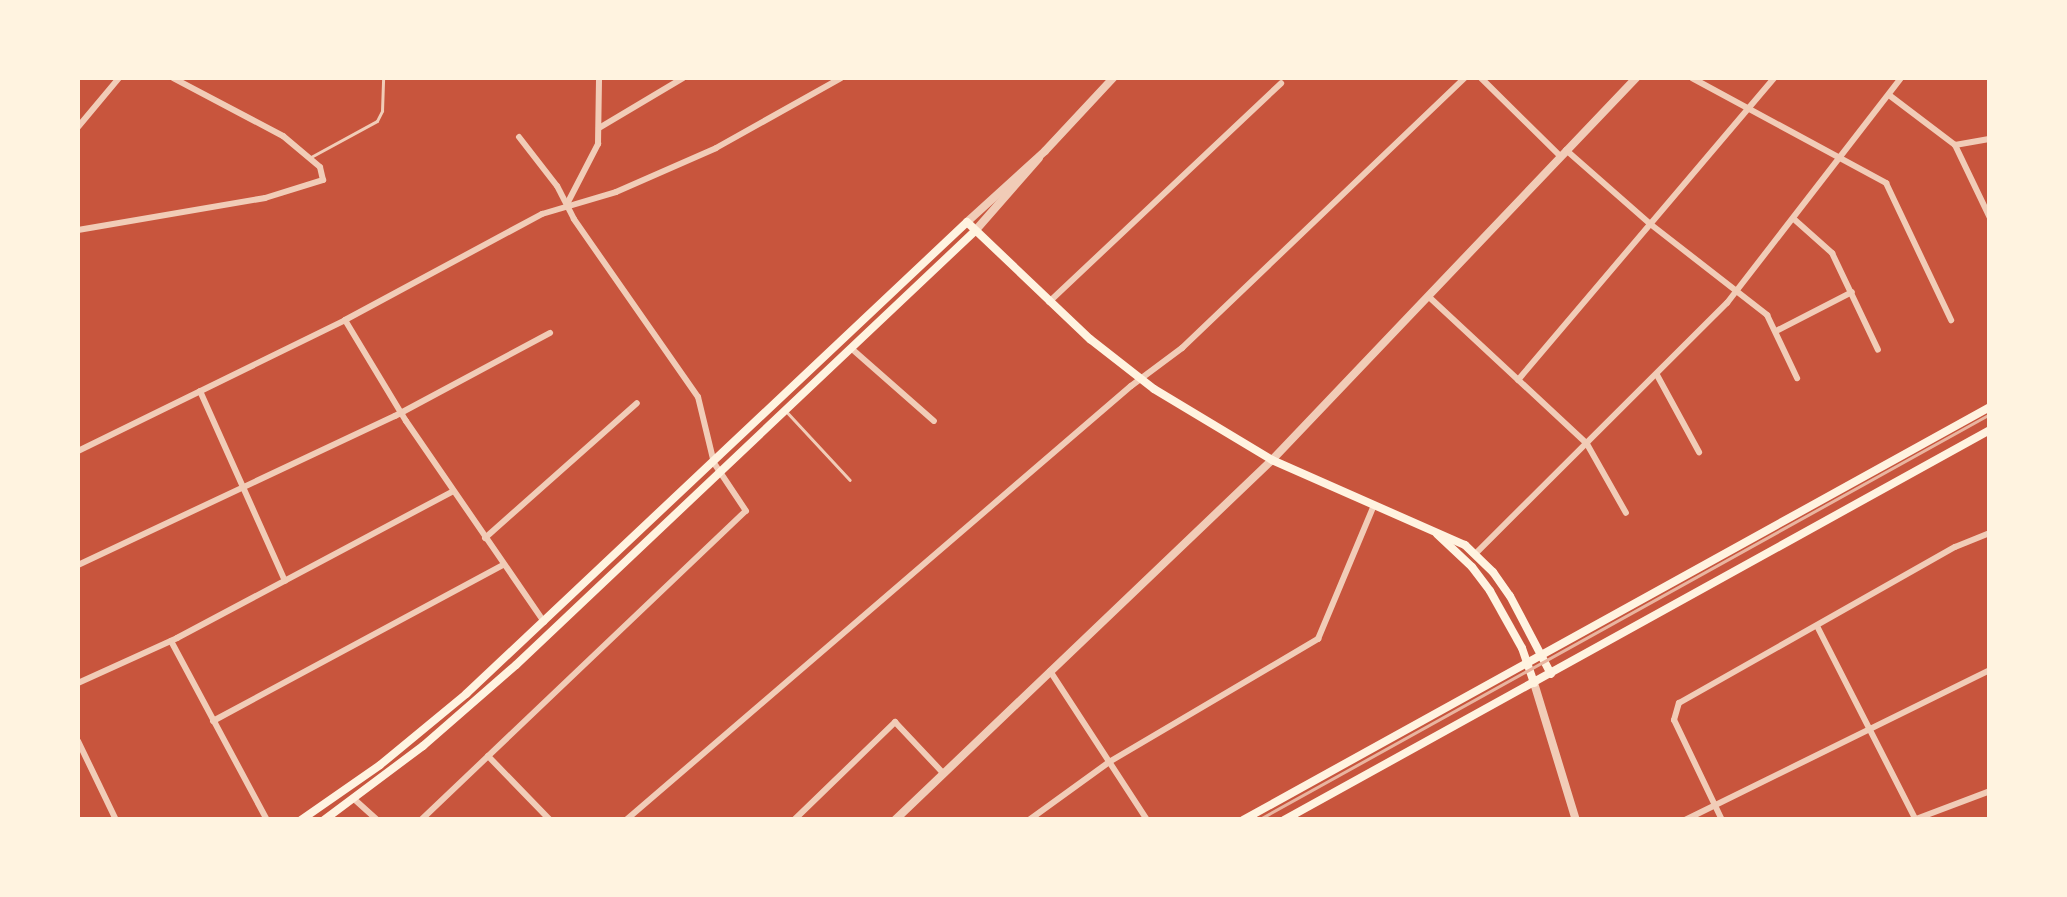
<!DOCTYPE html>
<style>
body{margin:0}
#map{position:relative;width:2067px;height:897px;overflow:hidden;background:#c8553d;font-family:"Roboto Serif",serif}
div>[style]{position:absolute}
.service>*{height:2.5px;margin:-1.25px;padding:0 1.25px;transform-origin:1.25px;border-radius:1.25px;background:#f1ccb7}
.minor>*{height:6px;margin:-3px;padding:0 3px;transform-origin:3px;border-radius:3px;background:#f1ccb7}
.tertiary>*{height:8px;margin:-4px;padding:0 4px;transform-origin:4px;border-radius:4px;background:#f1ccb7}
.secondary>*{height:8px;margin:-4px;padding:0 4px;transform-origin:4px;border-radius:4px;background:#fff3e0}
.tram>*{height:2.5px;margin:-1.25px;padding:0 1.25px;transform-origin:1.25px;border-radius:1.25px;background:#e9b49f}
span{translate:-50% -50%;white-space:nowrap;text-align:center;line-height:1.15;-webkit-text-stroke:8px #fff3e0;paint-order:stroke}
.frame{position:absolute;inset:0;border:80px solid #fff3e0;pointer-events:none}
</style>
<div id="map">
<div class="service">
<i style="left:311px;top:157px;width:75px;rotate:-28.6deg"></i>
<i style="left:377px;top:121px;width:11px;rotate:-63deg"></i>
<i style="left:382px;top:111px;width:33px;rotate:-88deg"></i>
<i style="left:788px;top:413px;width:91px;rotate:47.2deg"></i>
</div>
<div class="minor">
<i style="left:1481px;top:78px;width:111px;rotate:44.6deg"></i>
<i style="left:1692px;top:78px;width:221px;rotate:28.4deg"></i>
<i style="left:1886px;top:183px;width:152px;rotate:64.6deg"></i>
<i style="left:1889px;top:95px;width:83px;rotate:37.1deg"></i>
<i style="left:1955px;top:145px;width:81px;rotate:64.4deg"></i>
<i style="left:78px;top:127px;width:64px;rotate:-50.1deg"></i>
<i style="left:599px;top:128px;width:98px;rotate:-30.8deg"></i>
<i style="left:1955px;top:145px;width:36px;rotate:-10deg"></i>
<i style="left:1566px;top:150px;width:111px;rotate:41.3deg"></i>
<i style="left:1649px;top:223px;width:150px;rotate:37.9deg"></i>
<i style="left:1767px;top:315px;width:70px;rotate:64.5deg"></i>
<i style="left:567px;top:204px;width:68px;rotate:-62.7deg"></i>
<i style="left:598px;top:144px;width:66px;rotate:-89.1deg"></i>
<i style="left:1795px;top:220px;width:50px;rotate:41.7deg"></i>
<i style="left:1832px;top:253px;width:107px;rotate:64.6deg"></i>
<i style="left:78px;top:230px;width:190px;rotate:-9.7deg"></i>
<i style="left:265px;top:198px;width:61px;rotate:-17.2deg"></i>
<i style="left:323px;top:180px;width:13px;rotate:-103deg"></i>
<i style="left:320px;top:167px;width:48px;rotate:-140deg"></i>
<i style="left:283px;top:136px;width:124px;rotate:-152.2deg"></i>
<i style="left:1428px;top:296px;width:217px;rotate:42.9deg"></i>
<i style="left:1587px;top:444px;width:79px;rotate:60.5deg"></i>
<i style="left:1049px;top:302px;width:319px;rotate:-43.3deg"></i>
<i style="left:345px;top:320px;width:118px;rotate:58.9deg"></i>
<i style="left:406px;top:421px;width:244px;rotate:55.5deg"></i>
<i style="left:1778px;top:330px;width:83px;rotate:-27.2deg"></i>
<i style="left:852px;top:349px;width:109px;rotate:41.3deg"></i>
<i style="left:1657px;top:375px;width:88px;rotate:61.4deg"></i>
<i style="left:1518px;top:380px;width:396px;rotate:-49.7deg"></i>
<i style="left:200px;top:391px;width:208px;rotate:65.9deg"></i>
<i style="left:78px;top:451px;width:297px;rotate:-26.1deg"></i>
<i style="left:345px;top:320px;width:224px;rotate:-28.3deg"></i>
<i style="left:542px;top:214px;width:77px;rotate:-16.6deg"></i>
<i style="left:616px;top:192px;width:109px;rotate:-23.7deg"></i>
<i style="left:716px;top:148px;width:143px;rotate:-29.2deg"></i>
<i style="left:485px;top:538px;width:203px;rotate:-41.6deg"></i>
<i style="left:1475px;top:554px;width:356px;rotate:-44.9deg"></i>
<i style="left:1727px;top:303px;width:284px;rotate:-52.3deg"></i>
<i style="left:78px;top:565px;width:350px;rotate:-25.2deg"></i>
<i style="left:395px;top:416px;width:176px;rotate:-28.2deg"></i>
<i style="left:1817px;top:626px;width:218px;rotate:63deg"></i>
<i style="left:171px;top:641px;width:203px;rotate:61.8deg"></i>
<i style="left:1050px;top:671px;width:178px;rotate:56.9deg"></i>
<i style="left:78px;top:683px;width:109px;rotate:-24.4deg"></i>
<i style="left:177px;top:638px;width:313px;rotate:-28deg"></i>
<i style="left:213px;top:721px;width:329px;rotate:-28.3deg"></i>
<i style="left:78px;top:741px;width:88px;rotate:64.3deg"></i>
<i style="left:488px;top:756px;width:89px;rotate:45.9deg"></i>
<i style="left:354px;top:799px;width:31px;rotate:42deg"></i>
<i style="left:1916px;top:819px;width:79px;rotate:-20.7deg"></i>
<i style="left:421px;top:820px;width:448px;rotate:-43.6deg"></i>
<i style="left:746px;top:511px;width:58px;rotate:-123.7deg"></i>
<i style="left:714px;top:463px;width:68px;rotate:-103.6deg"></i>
<i style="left:698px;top:397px;width:217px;rotate:-124.9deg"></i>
<i style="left:574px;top:219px;width:37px;rotate:-117deg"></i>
<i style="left:557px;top:186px;width:62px;rotate:-127.8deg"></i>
<i style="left:626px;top:820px;width:666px;rotate:-40.68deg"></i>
<i style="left:1131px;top:386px;width:64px;rotate:-36.7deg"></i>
<i style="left:1182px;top:348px;width:391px;rotate:-43.7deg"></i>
<i style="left:794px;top:820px;width:141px;rotate:-44.1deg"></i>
<i style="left:895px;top:722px;width:70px;rotate:46.7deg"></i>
<i style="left:1029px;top:820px;width:99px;rotate:-35.9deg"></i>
<i style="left:1109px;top:762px;width:243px;rotate:-30.5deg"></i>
<i style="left:1318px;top:639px;width:145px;rotate:-67.3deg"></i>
<i style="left:1685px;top:820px;width:340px;rotate:-26.2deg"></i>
<i style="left:1722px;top:820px;width:111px;rotate:-115.6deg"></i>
<i style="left:1674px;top:720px;width:18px;rotate:-74deg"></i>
<i style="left:1679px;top:703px;width:317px;rotate:-29.5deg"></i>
<i style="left:1955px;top:547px;width:38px;rotate:-22deg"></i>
</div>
<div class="tertiary">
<i style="left:967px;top:222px;width:105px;rotate:-42.3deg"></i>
<i style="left:1045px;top:151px;width:100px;rotate:-47deg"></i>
<i style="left:975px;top:231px;width:97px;rotate:-48.8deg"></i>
<i style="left:1534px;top:683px;width:143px;rotate:73deg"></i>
<i style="left:895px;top:820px;width:521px;rotate:-43.68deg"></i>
<i style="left:1272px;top:460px;width:528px;rotate:-46.38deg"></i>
</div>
<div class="secondary">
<i style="left:1437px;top:534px;width:48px;rotate:43.3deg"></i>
<i style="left:1472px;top:567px;width:30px;rotate:53deg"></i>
<i style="left:1490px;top:591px;width:65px;rotate:60.7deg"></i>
<i style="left:1522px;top:648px;width:37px;rotate:71deg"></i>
<i style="left:301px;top:820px;width:96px;rotate:-34.8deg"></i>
<i style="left:380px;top:765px;width:112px;rotate:-39.5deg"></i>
<i style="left:466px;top:694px;width:688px;rotate:-43.29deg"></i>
<i style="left:967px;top:222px;width:170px;rotate:43.6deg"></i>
<i style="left:1090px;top:339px;width:81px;rotate:38deg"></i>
<i style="left:1154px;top:389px;width:138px;rotate:31deg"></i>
<i style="left:1272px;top:460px;width:211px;rotate:23.8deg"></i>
<i style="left:1465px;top:545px;width:39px;rotate:44deg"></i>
<i style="left:1493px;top:572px;width:29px;rotate:55deg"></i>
<i style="left:1510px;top:596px;width:88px;rotate:62.3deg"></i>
<i style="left:324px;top:820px;width:124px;rotate:-36.8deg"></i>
<i style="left:423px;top:746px;width:123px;rotate:-41.1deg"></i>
<i style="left:516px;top:665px;width:632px;rotate:-43.4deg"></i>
<i style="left:1243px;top:820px;width:854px;rotate:-28.94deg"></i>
<i style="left:1284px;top:820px;width:807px;rotate:-28.92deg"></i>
</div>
<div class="tram">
<i style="left:1258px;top:820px;width:837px;rotate:-29.01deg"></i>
</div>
<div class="frame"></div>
</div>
